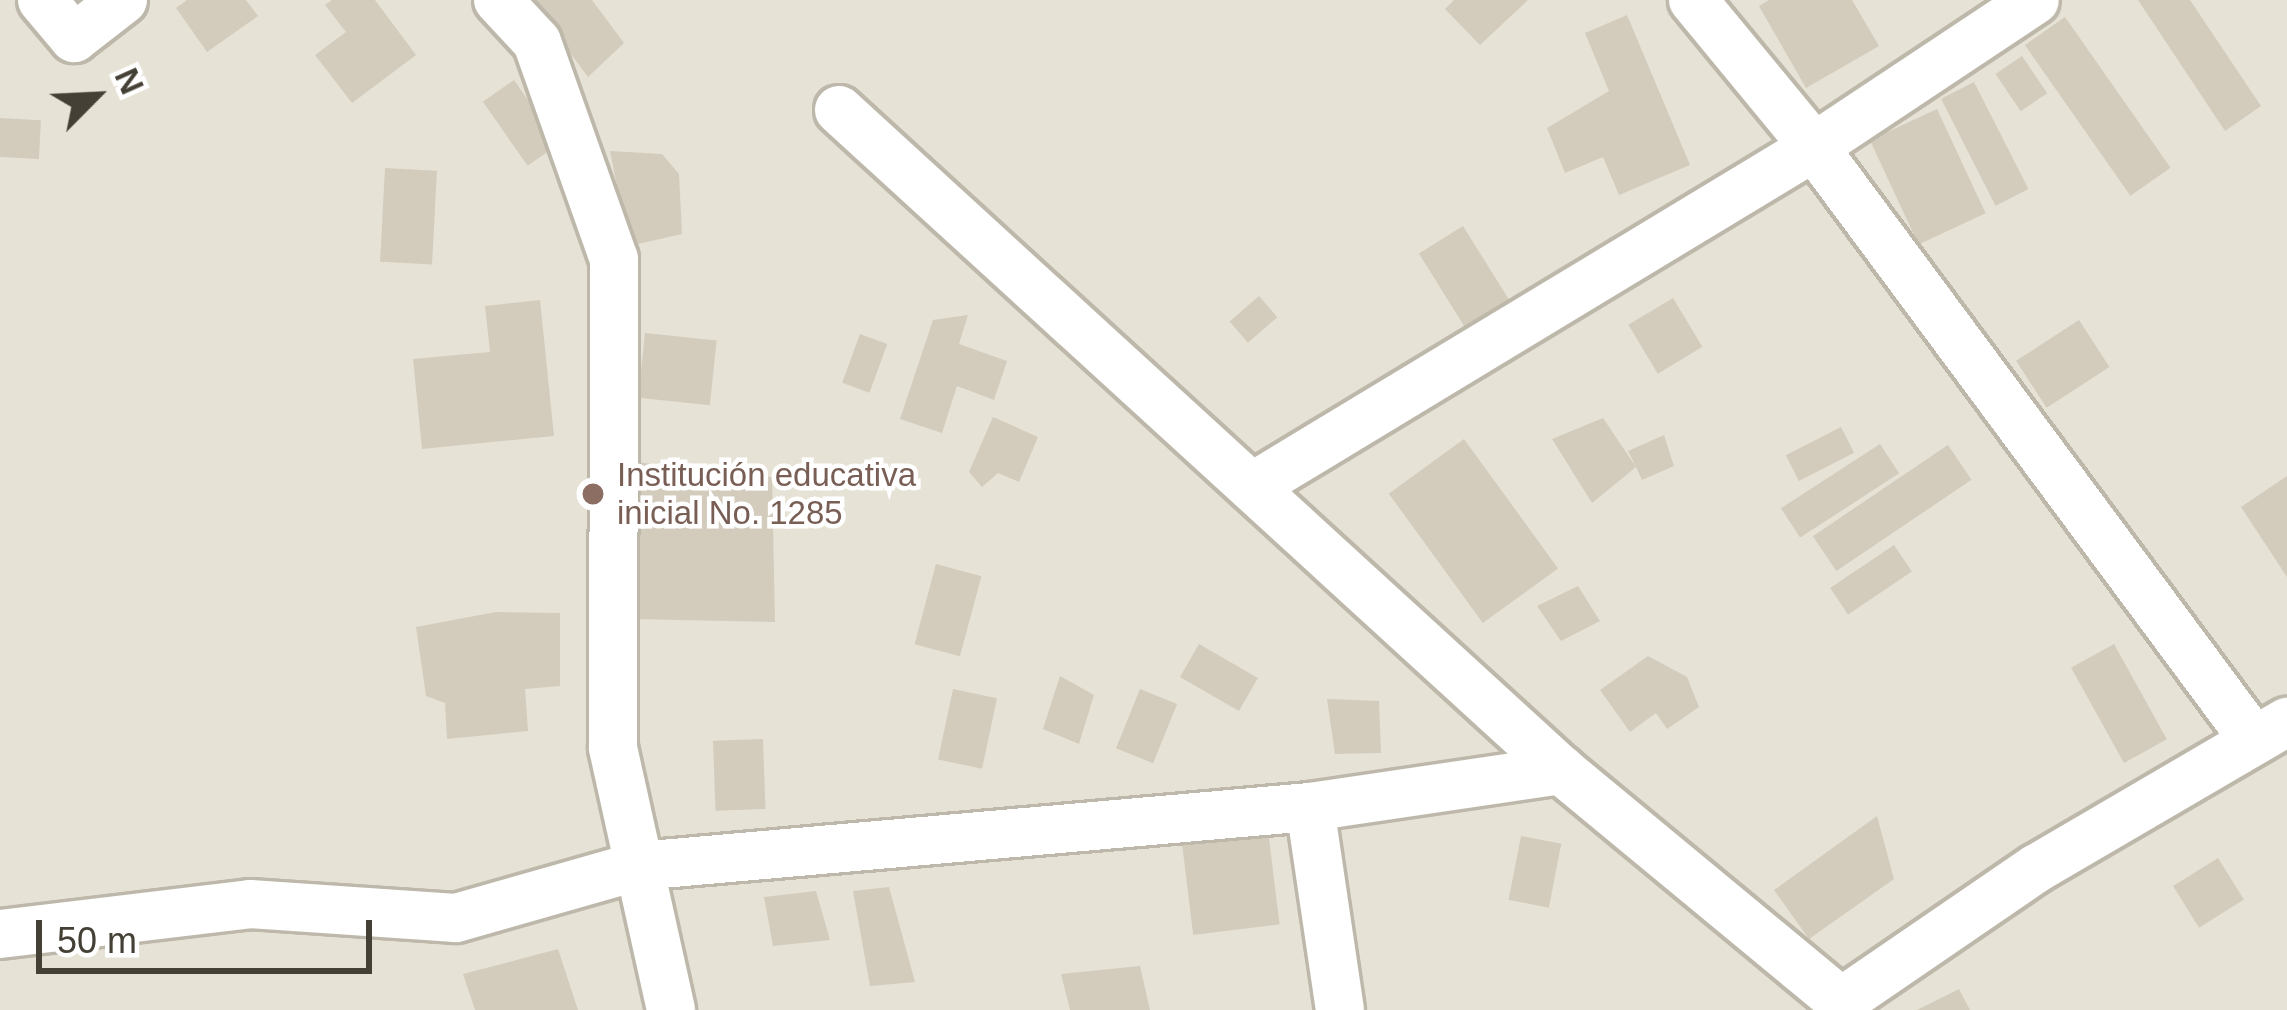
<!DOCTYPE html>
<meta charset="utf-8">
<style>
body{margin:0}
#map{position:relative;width:2287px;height:1010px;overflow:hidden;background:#f2f0e7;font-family:Arial,sans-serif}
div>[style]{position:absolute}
.residential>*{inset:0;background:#e6e2d5;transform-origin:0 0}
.building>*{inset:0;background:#d3ccbd;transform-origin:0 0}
.roads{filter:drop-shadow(3px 0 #bdb8aa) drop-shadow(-3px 0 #bdb8aa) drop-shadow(0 3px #bdb8aa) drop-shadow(0 -3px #bdb8aa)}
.street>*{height:48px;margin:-24px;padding:0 24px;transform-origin:24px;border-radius:24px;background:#fff}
.dots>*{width:33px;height:33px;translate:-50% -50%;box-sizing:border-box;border:6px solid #fff;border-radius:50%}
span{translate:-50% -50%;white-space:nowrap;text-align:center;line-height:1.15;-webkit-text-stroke:9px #fff;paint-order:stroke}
.education-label{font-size:33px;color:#785e54}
.left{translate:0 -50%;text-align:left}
.north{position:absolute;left:36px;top:36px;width:120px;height:120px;-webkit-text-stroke:9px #fff;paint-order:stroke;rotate:66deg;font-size:33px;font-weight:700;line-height:48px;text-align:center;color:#454036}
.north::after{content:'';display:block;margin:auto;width:42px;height:54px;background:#454036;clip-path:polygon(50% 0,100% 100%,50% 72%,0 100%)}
.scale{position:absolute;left:36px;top:920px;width:336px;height:54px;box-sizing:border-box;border:6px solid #454036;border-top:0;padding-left:15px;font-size:36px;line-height:42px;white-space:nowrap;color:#454036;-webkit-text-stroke:9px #fff;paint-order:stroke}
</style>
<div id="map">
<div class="residential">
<i style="left:0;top:0;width:2287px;height:1010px"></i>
</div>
<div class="building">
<i style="clip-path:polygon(187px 0,246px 0,258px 16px,207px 52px,176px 8px)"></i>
<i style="clip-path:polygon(332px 0,375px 0,416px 55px,352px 103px,315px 55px,346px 32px,325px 5px)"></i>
<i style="clip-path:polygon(531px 0,592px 0,624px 43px,588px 77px)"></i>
<i style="clip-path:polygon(1454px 0,1528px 0,1480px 45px,1445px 9px)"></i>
<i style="clip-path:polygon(1769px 0,1852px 0,1879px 46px,1806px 88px,1759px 6px)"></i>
<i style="clip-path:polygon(2138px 0,2190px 0,2261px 106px,2225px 131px)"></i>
<i style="clip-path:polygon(1627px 15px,1690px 165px,1619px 195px,1603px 157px,1565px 173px,1547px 128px,1609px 91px,1585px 33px)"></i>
<i style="left:2065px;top:17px;width:184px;height:49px;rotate:55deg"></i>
<i style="left:2022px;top:56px;width:45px;height:32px;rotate:56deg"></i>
<i style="left:514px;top:80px;width:78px;height:38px;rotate:55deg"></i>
<i style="left:1974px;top:82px;width:120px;height:37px;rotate:63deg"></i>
<i style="left:1937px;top:109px;width:115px;height:74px;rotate:65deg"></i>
<i style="left:0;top:118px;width:41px;height:39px;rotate:3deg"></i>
<i style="clip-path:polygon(610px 151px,662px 154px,679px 174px,682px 234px,629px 246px)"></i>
<i style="left:385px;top:168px;width:52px;height:94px;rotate:3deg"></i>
<i style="left:1463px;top:226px;width:100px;height:52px;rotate:58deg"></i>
<i style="left:1259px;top:296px;width:28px;height:39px;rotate:49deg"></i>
<i style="left:1673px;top:298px;width:57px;height:52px;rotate:59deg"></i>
<i style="clip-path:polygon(540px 300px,554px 436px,422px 449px,413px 359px,490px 352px,485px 306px)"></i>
<i style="clip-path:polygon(968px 315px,959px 344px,1007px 361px,994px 400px,957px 386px,942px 433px,900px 419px,933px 320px)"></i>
<i style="left:2079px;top:320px;width:56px;height:75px;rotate:57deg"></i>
<i style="left:645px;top:333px;width:72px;height:65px;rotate:6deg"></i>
<i style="left:860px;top:334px;width:29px;height:52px;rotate:20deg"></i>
<i style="clip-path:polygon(993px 417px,1038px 437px,1019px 482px,998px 473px,982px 487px,969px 472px)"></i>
<i style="clip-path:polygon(1603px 418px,1636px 467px,1628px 451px,1664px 435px,1674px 466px,1642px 480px,1636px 467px,1592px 503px,1552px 439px)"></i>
<i style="left:1841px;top:427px;width:29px;height:62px;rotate:63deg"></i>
<i style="left:1464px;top:439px;width:160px;height:93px;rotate:54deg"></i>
<i style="left:1880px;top:444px;width:35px;height:118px;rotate:57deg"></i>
<i style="left:1948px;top:445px;width:42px;height:163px;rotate:56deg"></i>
<i style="clip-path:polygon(626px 461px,772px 477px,775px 622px,630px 619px)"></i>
<i style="clip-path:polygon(2287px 476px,2287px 577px,2241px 507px)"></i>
<i style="left:1894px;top:545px;width:32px;height:77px;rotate:56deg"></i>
<i style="left:936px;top:564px;width:47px;height:83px;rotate:15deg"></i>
<i style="clip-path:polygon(1578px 586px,1600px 621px,1561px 641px,1537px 606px)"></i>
<i style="clip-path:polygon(496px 612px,560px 613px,560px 686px,525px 689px,528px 731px,447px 739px,445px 703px,426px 696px,416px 627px)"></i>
<i style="left:1199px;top:644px;width:68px;height:38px;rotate:30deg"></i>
<i style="left:2114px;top:644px;width:109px;height:49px;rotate:61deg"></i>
<i style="clip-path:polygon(1648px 656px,1687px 677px,1699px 707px,1667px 729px,1656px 713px,1630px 732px,1600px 690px)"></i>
<i style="clip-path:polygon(1060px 676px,1094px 695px,1079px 744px,1043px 729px)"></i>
<i style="left:953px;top:689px;width:45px;height:72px;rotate:12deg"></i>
<i style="left:1140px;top:689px;width:40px;height:64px;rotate:22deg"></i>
<i style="clip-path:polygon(1327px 699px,1379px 701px,1381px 753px,1335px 754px)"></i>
<i style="left:763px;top:739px;width:70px;height:50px;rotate:88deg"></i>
<i style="clip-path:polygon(1877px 816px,1894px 879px,1809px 939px,1774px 890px)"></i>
<i style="left:1268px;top:830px;width:95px;height:87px;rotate:83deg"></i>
<i style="left:1521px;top:836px;width:41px;height:65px;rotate:11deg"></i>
<i style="left:2218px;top:858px;width:49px;height:53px;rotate:58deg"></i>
<i style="clip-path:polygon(889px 887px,915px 982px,870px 986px,853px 891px)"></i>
<i style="clip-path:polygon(816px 891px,830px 940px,773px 946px,764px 897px)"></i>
<i style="clip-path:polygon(558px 949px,578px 1010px,475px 1010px,463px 974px)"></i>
<i style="clip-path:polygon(1140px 966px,1150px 1010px,1070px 1010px,1061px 974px)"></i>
<i style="clip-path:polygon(1959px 989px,1970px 1010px,1917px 1010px)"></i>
</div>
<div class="roads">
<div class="street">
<i style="left:42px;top:0;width:50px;rotate:49.9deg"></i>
<i style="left:74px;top:38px;width:62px;rotate:-37.8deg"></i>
<i style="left:498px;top:0;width:57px;rotate:47.1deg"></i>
<i style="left:537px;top:42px;width:230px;rotate:70.5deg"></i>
<i style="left:614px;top:259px;width:489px;rotate:90.1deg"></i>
<i style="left:613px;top:748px;width:268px;rotate:77.5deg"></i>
<i style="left:1693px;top:0;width:190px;rotate:50.5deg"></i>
<i style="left:1814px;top:147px;width:737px;rotate:53.44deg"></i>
<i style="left:839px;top:110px;width:978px;rotate:42.43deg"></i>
<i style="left:1561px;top:770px;width:364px;rotate:39.6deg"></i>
<i style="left:1841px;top:1002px;width:237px;rotate:-34.4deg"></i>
<i style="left:2037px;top:868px;width:290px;rotate:-30.3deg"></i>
<i style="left:1252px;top:487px;width:657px;rotate:-31.17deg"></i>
<i style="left:1814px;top:147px;width:265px;rotate:-33.6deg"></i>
<i style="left:1310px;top:807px;width:205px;rotate:81.6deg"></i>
<i style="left:0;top:934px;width:252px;rotate:-6.8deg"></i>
<i style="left:250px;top:904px;width:206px;rotate:3.9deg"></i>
<i style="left:456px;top:918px;width:190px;rotate:-15.9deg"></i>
<i style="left:639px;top:866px;width:674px;rotate:-5.03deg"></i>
<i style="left:1310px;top:807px;width:254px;rotate:-8.4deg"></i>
</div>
</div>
<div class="dots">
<i style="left:593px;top:494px;background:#8d6e63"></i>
</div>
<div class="education-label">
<span class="left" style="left:617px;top:494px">Institución educativa<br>inicial No. 1285</span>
</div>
<div class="north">N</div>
<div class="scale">50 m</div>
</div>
